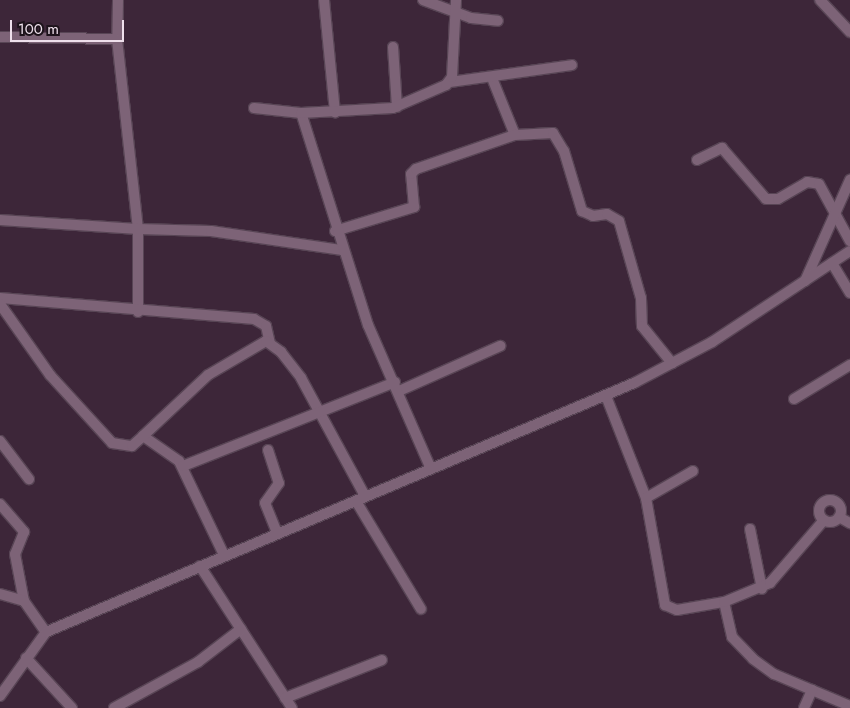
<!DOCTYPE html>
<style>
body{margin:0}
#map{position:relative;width:850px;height:708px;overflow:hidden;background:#3d2639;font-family:Jost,sans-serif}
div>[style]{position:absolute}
.roads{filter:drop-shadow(1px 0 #584555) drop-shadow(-1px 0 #584555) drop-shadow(0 1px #584555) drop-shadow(0 -1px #584555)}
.minor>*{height:10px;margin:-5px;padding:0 5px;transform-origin:5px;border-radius:5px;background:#7d6377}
.minor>.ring{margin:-5px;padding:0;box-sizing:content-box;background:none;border:10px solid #7d6377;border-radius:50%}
span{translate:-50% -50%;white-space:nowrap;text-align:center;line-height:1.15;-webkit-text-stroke:5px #1d131b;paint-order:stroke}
.scale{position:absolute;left:10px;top:20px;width:114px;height:22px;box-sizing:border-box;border:2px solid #efe0ec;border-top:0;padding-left:6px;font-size:15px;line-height:18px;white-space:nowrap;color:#efe0ec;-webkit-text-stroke:4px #1d131b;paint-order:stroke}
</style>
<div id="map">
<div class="roads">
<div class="minor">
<i style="left:118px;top:0;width:39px;rotate:91deg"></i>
<i style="left:117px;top:39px;width:191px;rotate:83.7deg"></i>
<i style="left:138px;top:229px;width:73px;rotate:1.6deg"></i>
<i style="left:211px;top:231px;width:131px;rotate:8.3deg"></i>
<i style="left:324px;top:0;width:113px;rotate:84.4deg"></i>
<i style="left:423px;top:0;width:51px;rotate:20.6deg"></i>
<i style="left:471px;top:18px;width:27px;rotate:6deg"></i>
<i style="left:820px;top:0;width:44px;rotate:46.8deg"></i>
<i style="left:0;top:37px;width:117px;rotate:1deg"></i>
<i style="left:393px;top:47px;width:60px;rotate:86.2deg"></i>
<i style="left:492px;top:78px;width:61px;rotate:68deg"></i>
<i style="left:515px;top:135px;width:38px;rotate:-3deg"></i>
<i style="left:553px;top:133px;width:21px;rotate:59deg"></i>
<i style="left:564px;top:151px;width:63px;rotate:73.3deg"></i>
<i style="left:582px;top:211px;width:12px;rotate:24deg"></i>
<i style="left:593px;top:216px;width:14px;rotate:-8deg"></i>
<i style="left:607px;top:214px;width:14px;rotate:30deg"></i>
<i style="left:619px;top:221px;width:80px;rotate:74.1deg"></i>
<i style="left:641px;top:298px;width:28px;rotate:88deg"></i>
<i style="left:642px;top:326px;width:48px;rotate:51deg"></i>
<i style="left:450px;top:82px;width:123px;rotate:-7.9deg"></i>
<i style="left:254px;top:108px;width:47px;rotate:6.1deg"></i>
<i style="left:697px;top:160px;width:28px;rotate:-26deg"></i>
<i style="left:722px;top:148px;width:67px;rotate:49.2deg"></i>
<i style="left:766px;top:199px;width:12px"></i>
<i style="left:778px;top:199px;width:34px;rotate:-30deg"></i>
<i style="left:807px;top:182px;width:12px;rotate:9deg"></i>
<i style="left:819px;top:184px;width:65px;rotate:61.5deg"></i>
<i style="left:0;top:220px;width:138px;rotate:3.7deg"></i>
<i style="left:138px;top:229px;width:83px;rotate:90deg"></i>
<i style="left:335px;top:231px;width:83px;rotate:-16.9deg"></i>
<i style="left:414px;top:207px;width:33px;rotate:-95deg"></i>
<i style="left:411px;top:174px;width:7px;rotate:-45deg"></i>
<i style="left:416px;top:169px;width:105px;rotate:-19deg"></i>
<i style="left:832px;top:263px;width:35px;rotate:59deg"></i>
<i style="left:805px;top:281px;width:111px;rotate:-66deg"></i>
<i style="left:0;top:298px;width:255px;rotate:4.7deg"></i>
<i style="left:254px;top:319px;width:14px;rotate:30deg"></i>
<i style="left:266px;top:326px;width:17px;rotate:77deg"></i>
<i style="left:0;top:304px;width:87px;rotate:54.8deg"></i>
<i style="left:50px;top:375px;width:92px;rotate:47.6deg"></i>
<i style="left:112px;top:443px;width:20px;rotate:9deg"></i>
<i style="left:132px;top:446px;width:15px;rotate:-42deg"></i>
<i style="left:143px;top:436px;width:44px;rotate:34.8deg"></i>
<i style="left:179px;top:461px;width:104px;rotate:64.4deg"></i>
<i style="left:399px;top:391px;width:111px;rotate:-24deg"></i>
<i style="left:606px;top:396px;width:110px;rotate:68.6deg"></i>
<i style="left:646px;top:498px;width:109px;rotate:79.9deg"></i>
<i style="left:665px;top:605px;width:13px;rotate:23deg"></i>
<i style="left:677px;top:610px;width:48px;rotate:-9.7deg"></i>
<i style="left:724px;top:602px;width:36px;rotate:77deg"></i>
<i style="left:732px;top:637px;width:30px;rotate:46deg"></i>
<i style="left:753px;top:659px;width:26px;rotate:36deg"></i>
<i style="left:774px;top:674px;width:82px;rotate:22.8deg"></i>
<i style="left:794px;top:399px;width:66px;rotate:-31.3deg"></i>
<i style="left:143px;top:436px;width:89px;rotate:-43.2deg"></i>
<i style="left:208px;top:375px;width:67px;rotate:-30.4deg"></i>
<i style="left:266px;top:341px;width:19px;rotate:36deg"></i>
<i style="left:281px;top:352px;width:33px;rotate:52deg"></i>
<i style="left:301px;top:378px;width:134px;rotate:61.5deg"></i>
<i style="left:0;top:441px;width:48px;rotate:52.7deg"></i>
<i style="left:268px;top:450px;width:35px;rotate:72deg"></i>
<i style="left:279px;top:483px;width:24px;rotate:125deg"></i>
<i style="left:265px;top:503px;width:32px;rotate:68deg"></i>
<i style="left:183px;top:466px;width:228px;rotate:-21.6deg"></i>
<i style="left:431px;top:469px;width:157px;rotate:-113.6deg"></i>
<i style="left:368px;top:325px;width:222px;rotate:-107.5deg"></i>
<i style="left:301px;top:113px;width:92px;rotate:-3.1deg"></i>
<i style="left:393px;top:108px;width:58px;rotate:-23.5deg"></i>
<i style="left:446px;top:85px;width:10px;rotate:-53deg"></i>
<i style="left:452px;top:77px;width:77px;rotate:-87deg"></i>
<i style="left:646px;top:498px;width:54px;rotate:-29.9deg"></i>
<i class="ring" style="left:819px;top:500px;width:12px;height:12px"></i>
<i style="left:356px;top:501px;width:126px;rotate:59deg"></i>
<i style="left:0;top:504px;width:37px;rotate:49deg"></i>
<i style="left:24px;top:532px;width:24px;rotate:112deg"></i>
<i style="left:15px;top:554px;width:48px;rotate:79.2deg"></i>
<i style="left:24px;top:601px;width:38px;rotate:55deg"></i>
<i style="left:839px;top:517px;width:13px;rotate:29deg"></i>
<i style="left:750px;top:529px;width:61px;rotate:78.7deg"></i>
<i style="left:200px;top:566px;width:169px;rotate:57.1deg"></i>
<i style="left:0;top:594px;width:25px;rotate:16deg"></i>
<i style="left:724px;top:602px;width:50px;rotate:-22.4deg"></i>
<i style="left:770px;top:583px;width:83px;rotate:-49.4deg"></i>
<i style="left:26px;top:658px;width:68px;rotate:47.4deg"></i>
<i style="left:0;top:696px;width:79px;rotate:-54.3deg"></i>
<i style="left:46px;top:632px;width:639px;rotate:-22.95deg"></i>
<i style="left:634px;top:383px;width:88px;rotate:-27.7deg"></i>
<i style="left:712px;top:342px;width:165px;rotate:-33.4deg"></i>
<i style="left:285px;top:698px;width:104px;rotate:-21.4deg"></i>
<i style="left:114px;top:708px;width:96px;rotate:-28.7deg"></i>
<i style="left:198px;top:662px;width:54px;rotate:-37.5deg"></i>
<i style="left:804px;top:708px;width:20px;rotate:-66deg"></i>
</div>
</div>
<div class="scale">100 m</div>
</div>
